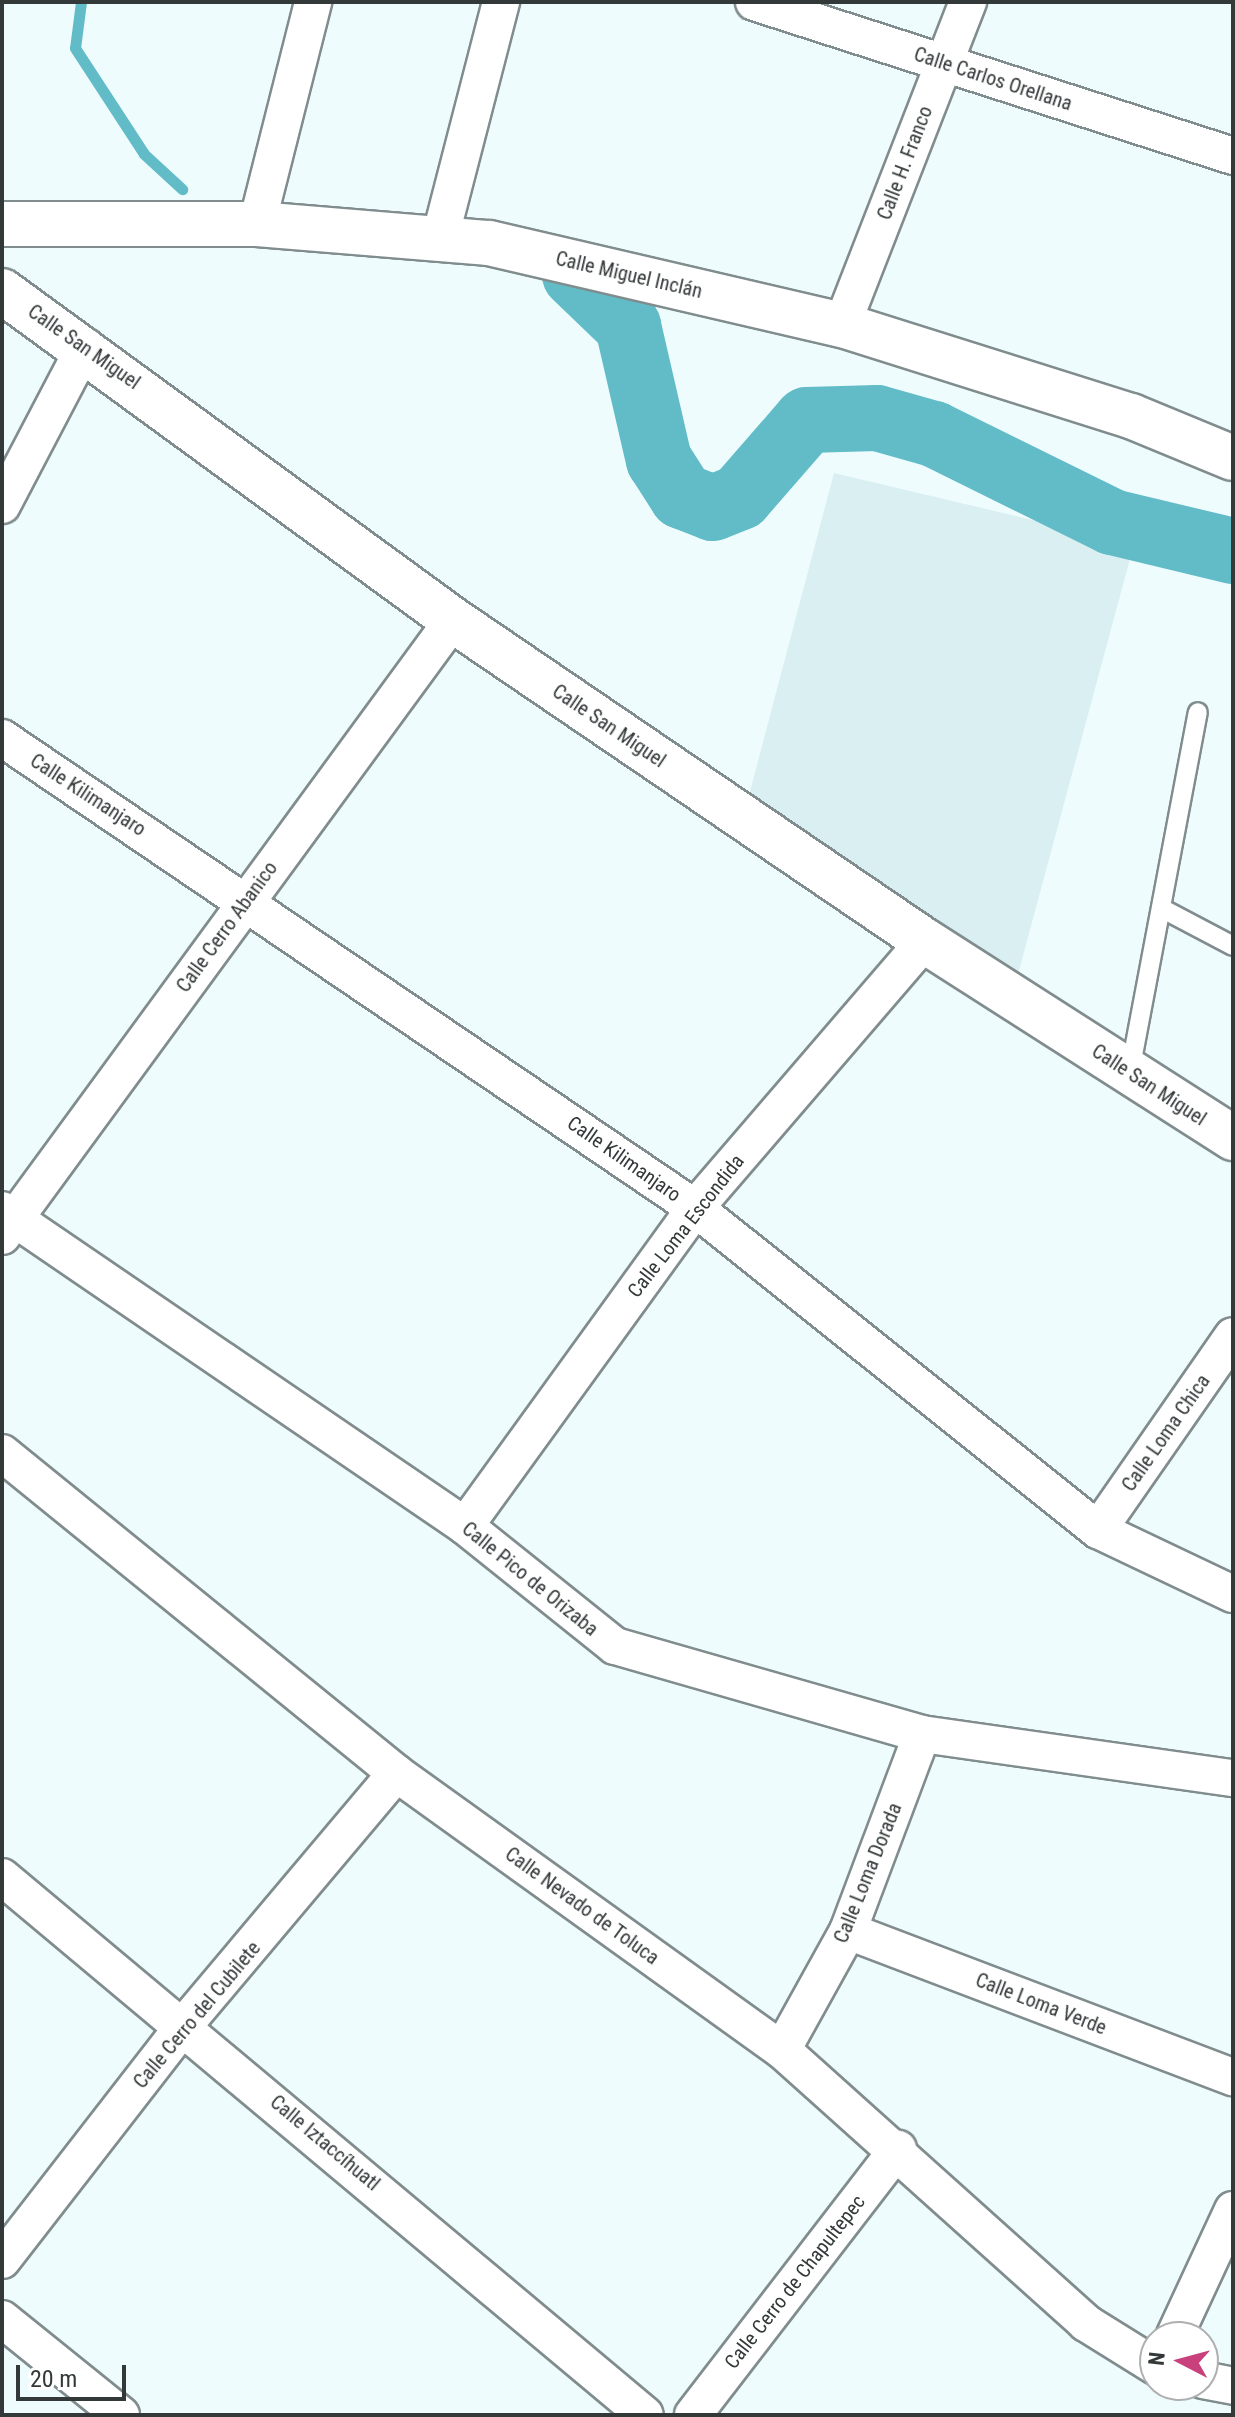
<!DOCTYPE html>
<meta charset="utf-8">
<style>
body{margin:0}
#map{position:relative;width:1235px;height:2417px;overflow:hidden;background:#effcfe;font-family:"Roboto Condensed",sans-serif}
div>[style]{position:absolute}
.built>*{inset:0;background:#daeff2}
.stream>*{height:11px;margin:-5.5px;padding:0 5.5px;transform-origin:5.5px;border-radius:5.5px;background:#61bcc8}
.river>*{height:66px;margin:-33px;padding:0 33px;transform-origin:33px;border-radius:33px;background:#61bcc8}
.roads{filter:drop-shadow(2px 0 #808c8d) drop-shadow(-2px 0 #808c8d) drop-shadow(0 2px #808c8d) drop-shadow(0 -2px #808c8d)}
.service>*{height:18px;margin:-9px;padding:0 9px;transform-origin:9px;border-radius:9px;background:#fff}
.minor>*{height:36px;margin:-18px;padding:0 18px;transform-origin:18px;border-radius:18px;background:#fff}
.tertiary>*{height:44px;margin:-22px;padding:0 22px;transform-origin:22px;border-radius:22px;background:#fff}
span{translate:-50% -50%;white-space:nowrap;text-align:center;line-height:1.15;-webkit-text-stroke:7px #fff;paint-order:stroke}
.street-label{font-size:20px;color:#333839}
.frame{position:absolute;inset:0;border:4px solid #333839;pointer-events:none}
.north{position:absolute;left:1139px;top:2321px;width:80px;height:80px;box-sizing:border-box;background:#fff;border:2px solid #adafb0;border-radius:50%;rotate:276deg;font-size:22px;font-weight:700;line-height:32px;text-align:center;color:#333839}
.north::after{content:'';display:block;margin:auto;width:28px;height:36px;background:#c8407c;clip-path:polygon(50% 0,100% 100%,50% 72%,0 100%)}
.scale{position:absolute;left:16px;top:2365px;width:110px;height:36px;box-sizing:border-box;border:4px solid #333839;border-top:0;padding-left:10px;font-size:24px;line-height:28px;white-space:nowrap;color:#333839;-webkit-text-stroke:6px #fff;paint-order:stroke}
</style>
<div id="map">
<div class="built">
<i style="clip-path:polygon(834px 473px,1134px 544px,1017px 978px,747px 803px)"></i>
</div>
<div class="stream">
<i style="left:81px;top:2px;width:46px;rotate:97.4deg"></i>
<i style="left:75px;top:48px;width:126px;rotate:56.9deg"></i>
<i style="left:144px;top:154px;width:52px;rotate:42.6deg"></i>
</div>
<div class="river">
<i style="left:575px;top:275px;width:74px;rotate:43.9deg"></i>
<i style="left:628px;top:326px;width:138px;rotate:77deg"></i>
<i style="left:659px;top:460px;width:43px;rotate:57.4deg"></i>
<i style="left:682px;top:496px;width:33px;rotate:21deg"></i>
<i style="left:713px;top:508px;width:29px;rotate:-22deg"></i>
<i style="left:740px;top:497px;width:102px;rotate:-49deg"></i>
<i style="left:807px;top:420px;width:70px;rotate:-1.6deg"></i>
<i style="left:877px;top:418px;width:59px;rotate:15.7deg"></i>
<i style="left:934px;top:434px;width:199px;rotate:26.3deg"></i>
<i style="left:1112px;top:522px;width:124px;rotate:13.5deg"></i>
</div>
<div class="roads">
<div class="service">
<i style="left:1161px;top:908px;width:81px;rotate:27.8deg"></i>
<i style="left:1130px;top:1071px;width:365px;rotate:-79.3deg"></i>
</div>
<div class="minor">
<i style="left:754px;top:2px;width:503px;rotate:17.82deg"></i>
<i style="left:257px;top:224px;width:229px;rotate:-75.8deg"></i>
<i style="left:440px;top:238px;width:244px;rotate:-75.5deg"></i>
<i style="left:842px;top:325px;width:347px;rotate:-68.7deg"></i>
<i style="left:2px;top:505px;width:179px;rotate:-62.4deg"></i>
<i style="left:2px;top:738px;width:837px;rotate:34.15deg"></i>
<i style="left:695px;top:1208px;width:516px;rotate:38.63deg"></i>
<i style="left:1098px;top:1530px;width:149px;rotate:25.4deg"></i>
<i style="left:2px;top:1210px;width:561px;rotate:34.31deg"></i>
<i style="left:465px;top:1526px;width:192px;rotate:38.7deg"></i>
<i style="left:615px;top:1646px;width:319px;rotate:16deg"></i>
<i style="left:922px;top:1734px;width:314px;rotate:8.1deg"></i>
<i style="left:2px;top:1236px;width:763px;rotate:-53.79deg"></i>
<i style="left:2px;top:1453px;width:508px;rotate:39.08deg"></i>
<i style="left:396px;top:1773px;width:475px;rotate:35.7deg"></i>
<i style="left:782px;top:2050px;width:409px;rotate:41.9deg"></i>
<i style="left:1086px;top:2323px;width:81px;rotate:31.9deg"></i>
<i style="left:465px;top:1526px;width:392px;rotate:-54.1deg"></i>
<i style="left:695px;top:1208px;width:352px;rotate:-49.3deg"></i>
<i style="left:1098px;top:1530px;width:236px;rotate:-55.2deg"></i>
<i style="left:2px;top:1877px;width:838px;rotate:39.92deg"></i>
<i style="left:848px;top:1931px;width:412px;rotate:20.8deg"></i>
<i style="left:782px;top:2050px;width:136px;rotate:-61deg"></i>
<i style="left:848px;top:1931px;width:210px;rotate:-69.4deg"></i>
<i style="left:2px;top:2260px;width:299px;rotate:-52.2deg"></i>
<i style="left:185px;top:2024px;width:328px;rotate:-49.9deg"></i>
<i style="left:2px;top:2319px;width:153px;rotate:38.9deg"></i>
<i style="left:1174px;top:2337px;width:140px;rotate:-65.1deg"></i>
<i style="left:1203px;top:2380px;width:31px;rotate:11deg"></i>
<i style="left:693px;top:2415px;width:336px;rotate:-52.4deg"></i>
</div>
<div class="tertiary">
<i style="left:2px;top:224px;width:255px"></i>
<i style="left:257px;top:224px;width:233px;rotate:4.7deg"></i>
<i style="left:489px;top:243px;width:362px;rotate:13.1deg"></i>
<i style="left:842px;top:325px;width:303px;rotate:17.5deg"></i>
<i style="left:1131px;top:416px;width:110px;rotate:22.4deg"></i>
<i style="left:2px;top:291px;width:558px;rotate:36.11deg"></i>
<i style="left:453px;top:620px;width:571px;rotate:34.22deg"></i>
<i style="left:925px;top:941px;width:366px;rotate:32.6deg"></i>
</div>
</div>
<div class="street-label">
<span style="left:993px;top:79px;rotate:18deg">Calle Carlos Orellana</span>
<span style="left:905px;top:163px;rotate:-69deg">Calle H. Franco</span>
<span style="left:629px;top:275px;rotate:13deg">Calle Miguel Inclán</span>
<span style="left:84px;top:347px;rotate:35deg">Calle San Miguel</span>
<span style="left:609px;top:726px;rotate:34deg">Calle San Miguel</span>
<span style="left:88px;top:795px;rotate:33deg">Calle Kilimanjaro</span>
<span style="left:227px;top:927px;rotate:-54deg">Calle Cerro Abanico</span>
<span style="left:1149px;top:1085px;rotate:33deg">Calle San Miguel</span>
<span style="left:624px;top:1159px;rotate:35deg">Calle Kilimanjaro</span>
<span style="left:686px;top:1226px;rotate:-52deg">Calle Loma Escondida</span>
<span style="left:1166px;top:1433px;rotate:-55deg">Calle Loma Chica</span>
<span style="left:530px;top:1579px;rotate:39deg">Calle Pico de Orizaba</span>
<span style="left:868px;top:1873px;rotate:-68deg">Calle Loma Dorada</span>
<span style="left:582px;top:1906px;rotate:36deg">Calle Nevado de Toluca</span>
<span style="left:1041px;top:2004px;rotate:21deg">Calle Loma Verde</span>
<span style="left:197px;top:2015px;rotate:-50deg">Calle Cerro del Cubilete</span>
<span style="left:325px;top:2143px;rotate:40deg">Calle Iztaccíhuatl</span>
<span style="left:795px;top:2282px;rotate:-52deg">Calle Cerro de Chapultepec</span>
</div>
<div class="frame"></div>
<div class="north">N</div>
<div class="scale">20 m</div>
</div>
